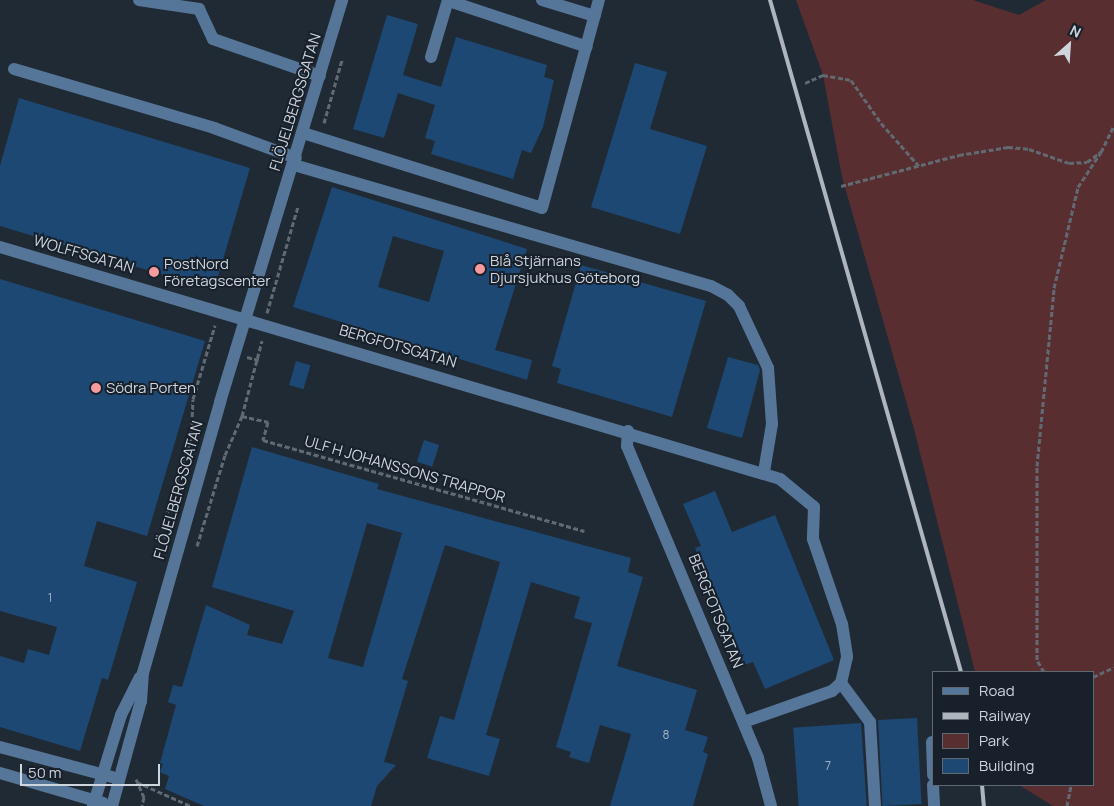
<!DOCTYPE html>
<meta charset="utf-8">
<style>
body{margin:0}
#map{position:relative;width:1114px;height:806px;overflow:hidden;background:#202a35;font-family:Manrope,sans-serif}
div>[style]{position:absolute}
.green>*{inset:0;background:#582e30}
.building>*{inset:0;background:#1d4873;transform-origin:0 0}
.path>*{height:3px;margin-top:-1.5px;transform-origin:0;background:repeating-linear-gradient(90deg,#616a73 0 5px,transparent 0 7.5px)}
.minor>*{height:12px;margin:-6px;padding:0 6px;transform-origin:6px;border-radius:6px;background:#567699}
.rail>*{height:4px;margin:-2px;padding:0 2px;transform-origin:2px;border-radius:2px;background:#aeb5bd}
.dots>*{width:14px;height:14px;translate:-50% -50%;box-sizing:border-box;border:2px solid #17202b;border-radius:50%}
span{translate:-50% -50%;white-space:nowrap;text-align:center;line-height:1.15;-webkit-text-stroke:4px #17202b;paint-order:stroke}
.number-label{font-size:12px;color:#a2b2c2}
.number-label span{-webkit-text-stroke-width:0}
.street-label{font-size:15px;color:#ced5dc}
.poi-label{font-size:15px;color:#ced5dc}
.left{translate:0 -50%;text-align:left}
.legend{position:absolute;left:932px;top:671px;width:162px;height:115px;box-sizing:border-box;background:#17202b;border:1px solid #606872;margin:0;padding:6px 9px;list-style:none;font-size:15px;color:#ced5dc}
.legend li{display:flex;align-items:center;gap:10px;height:25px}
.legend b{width:25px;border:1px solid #606872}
.north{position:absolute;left:1044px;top:20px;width:50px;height:50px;-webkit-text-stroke:4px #17202b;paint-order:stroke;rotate:26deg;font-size:14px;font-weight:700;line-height:20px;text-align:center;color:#ced5dc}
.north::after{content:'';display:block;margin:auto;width:18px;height:22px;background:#ced5dc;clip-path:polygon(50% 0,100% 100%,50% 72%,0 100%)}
.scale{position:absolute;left:20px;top:764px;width:140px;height:22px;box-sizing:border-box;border:2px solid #ced5dc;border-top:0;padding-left:6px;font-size:15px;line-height:18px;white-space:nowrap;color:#ced5dc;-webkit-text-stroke:4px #17202b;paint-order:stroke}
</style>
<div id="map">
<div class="green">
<i style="clip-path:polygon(796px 0,973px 0,1019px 15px,1046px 0,1114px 0,1114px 806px,1053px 806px,1019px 785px,1093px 785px,1093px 672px,975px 672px,914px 429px,842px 177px,823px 75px)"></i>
</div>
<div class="building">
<i style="clip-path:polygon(387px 15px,418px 24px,403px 75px,441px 87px,456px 37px,547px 65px,544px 77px,554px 80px,543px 127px,531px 153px,522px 150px,513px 179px,431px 154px,435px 141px,425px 138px,435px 105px,398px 93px,384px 138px,353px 129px)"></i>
<i style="clip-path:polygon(635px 63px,667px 72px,650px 129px,707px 146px,680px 234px,591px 207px)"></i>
<i style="clip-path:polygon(19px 98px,250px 168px,214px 290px,0 226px,0 166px)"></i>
<i style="clip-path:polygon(evenodd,332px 187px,527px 249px,495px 350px,532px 360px,527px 380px,293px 307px,332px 187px,393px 236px,444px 251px,429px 302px,378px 287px,393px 236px)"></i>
<i style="clip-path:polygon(581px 265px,706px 301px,672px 417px,557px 383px,561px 369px,552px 366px)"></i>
<i style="clip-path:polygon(0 279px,205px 341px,147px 536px,97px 521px,84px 566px,137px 582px,108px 680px,102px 678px,80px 751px,0 727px,0 656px,24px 663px,28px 649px,49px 655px,57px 627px,0 611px)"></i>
<i style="clip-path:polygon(728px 357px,758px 365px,760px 370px,742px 438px,707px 428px)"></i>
<i style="left:296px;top:361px;width:15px;height:25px;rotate:16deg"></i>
<i style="left:424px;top:440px;width:16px;height:23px;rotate:18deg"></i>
<i style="clip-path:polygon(evenodd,252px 447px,379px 484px,377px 489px,631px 558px,628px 572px,643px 577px,617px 666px,697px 690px,685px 730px,708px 737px,703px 752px,708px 754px,693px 806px,610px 806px,631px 734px,600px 725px,589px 763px,569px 757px,571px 752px,556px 747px,592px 623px,574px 618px,580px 597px,531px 582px,486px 735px,500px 739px,489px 776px,427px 758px,440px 716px,454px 720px,500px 562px,445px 545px,402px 679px,408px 681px,384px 762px,396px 765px,377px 786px,371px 806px,204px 806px,165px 789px,169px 776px,160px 772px,163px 764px,160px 763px,176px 705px,168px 702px,173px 685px,182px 687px,206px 605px,250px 625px,247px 635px,282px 644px,294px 611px,212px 587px,252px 447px,367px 523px,402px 533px,363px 667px,328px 658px,367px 523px)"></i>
<i style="clip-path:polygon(715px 491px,732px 532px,775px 515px,834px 660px,765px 689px,753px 662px,744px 665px,695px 548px,701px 546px,683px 504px)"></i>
<i style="left:917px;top:718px;width:86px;height:39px;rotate:87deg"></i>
<i style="left:861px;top:723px;width:83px;height:68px;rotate:86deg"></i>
</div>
<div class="path">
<i style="left:805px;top:83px;width:20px;rotate:-24deg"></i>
<i style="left:823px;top:75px;width:28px;rotate:10deg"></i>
<i style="left:851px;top:80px;width:52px;rotate:55.1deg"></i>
<i style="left:881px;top:123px;width:57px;rotate:48.5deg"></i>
<i style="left:324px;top:123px;width:66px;rotate:-74.1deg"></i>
<i style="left:841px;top:186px;width:122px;rotate:-14.7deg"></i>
<i style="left:959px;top:155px;width:50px;rotate:-9.3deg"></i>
<i style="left:1008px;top:147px;width:21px;rotate:5deg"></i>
<i style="left:1029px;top:149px;width:42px;rotate:19.3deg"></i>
<i style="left:1069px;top:163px;width:18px;rotate:-3deg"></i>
<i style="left:1087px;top:162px;width:17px;rotate:-36deg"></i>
<i style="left:1101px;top:152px;width:30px;rotate:-64deg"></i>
<i style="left:267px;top:313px;width:111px;rotate:-73.8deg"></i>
<i style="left:247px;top:357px;width:12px;rotate:14deg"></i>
<i style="left:242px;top:416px;width:27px;rotate:13deg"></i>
<i style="left:268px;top:422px;width:19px;rotate:106deg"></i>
<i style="left:263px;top:440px;width:334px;rotate:15.8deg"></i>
<i style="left:165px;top:538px;width:19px;rotate:-90deg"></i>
<i style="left:165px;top:519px;width:84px;rotate:-72deg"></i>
<i style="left:191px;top:439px;width:40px;rotate:-87.1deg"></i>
<i style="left:193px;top:399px;width:77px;rotate:-73.4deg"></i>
<i style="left:197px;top:546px;width:95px;rotate:-72.9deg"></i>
<i style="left:225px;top:455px;width:43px;rotate:-66.4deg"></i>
<i style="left:242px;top:416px;width:78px;rotate:-75.1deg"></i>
<i style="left:1044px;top:672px;width:14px;rotate:-120deg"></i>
<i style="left:1037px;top:660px;width:194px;rotate:-90deg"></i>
<i style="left:1037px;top:466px;width:179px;rotate:-84.5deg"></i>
<i style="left:1054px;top:288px;width:104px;rotate:-76.6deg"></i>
<i style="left:1078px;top:187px;width:42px;rotate:-56.7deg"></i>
<i style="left:1093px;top:677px;width:23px;rotate:-25deg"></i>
<i style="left:136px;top:779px;width:20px;rotate:66deg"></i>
<i style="left:144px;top:797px;width:9px;rotate:103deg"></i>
<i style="left:137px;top:782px;width:59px;rotate:24deg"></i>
<i style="left:1067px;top:806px;width:21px;rotate:-79deg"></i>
</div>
<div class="minor">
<i style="left:139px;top:0;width:61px;rotate:8.5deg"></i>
<i style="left:199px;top:9px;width:33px;rotate:65deg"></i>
<i style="left:213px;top:39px;width:113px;rotate:19.1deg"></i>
<i style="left:542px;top:0;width:55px;rotate:16.8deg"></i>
<i style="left:449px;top:1px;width:145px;rotate:18.4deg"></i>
<i style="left:431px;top:57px;width:59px;rotate:-73.4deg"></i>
<i style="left:14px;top:69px;width:209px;rotate:16.4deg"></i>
<i style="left:214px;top:128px;width:87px;rotate:20.1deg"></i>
<i style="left:303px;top:133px;width:250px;rotate:17.4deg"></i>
<i style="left:542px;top:208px;width:216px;rotate:-74.7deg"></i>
<i style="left:294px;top:165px;width:434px;rotate:16.2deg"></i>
<i style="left:711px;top:286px;width:19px;rotate:28deg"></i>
<i style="left:728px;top:295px;width:16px;rotate:45deg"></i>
<i style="left:739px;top:306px;width:68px;rotate:64.9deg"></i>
<i style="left:768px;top:368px;width:56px;rotate:85.9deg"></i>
<i style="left:772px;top:424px;width:49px;rotate:99.5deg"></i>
<i style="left:0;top:247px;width:814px;rotate:16.56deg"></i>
<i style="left:780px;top:479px;width:44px;rotate:39.5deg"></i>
<i style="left:814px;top:507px;width:32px;rotate:92deg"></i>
<i style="left:813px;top:539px;width:90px;rotate:71.2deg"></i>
<i style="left:842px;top:624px;width:33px;rotate:81deg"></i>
<i style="left:847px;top:657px;width:27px;rotate:103deg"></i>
<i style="left:841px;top:683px;width:12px;rotate:138deg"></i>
<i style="left:832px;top:691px;width:93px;rotate:160.6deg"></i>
<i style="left:628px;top:431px;width:15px;rotate:94deg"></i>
<i style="left:627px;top:446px;width:338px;rotate:67.2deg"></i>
<i style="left:758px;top:758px;width:50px;rotate:74.8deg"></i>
<i style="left:841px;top:683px;width:49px;rotate:53.4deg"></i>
<i style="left:870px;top:722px;width:84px;rotate:86.6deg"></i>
<i style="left:932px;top:742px;width:33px;rotate:88deg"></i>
<i style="left:0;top:747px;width:116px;rotate:15deg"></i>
<i style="left:0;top:773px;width:107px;rotate:16.2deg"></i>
<i style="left:933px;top:785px;width:21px;rotate:87deg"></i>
<i style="left:93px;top:806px;width:95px;rotate:-72.9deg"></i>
<i style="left:121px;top:715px;width:42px;rotate:-63.4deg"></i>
<i style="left:112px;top:806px;width:109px;rotate:-74.6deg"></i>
<i style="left:141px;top:701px;width:28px;rotate:-86deg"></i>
<i style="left:143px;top:673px;width:282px;rotate:-74.1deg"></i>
<i style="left:220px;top:402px;width:420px;rotate:-73.1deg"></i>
</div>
<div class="rail">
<i style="left:770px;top:0;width:699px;rotate:74.13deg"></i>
<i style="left:982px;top:785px;width:21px;rotate:85deg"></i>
</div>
<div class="dots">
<i style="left:480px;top:269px;background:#f49b9f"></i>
<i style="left:154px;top:272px;background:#f49b9f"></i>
<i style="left:96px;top:388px;background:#f49b9f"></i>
</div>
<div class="number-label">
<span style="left:50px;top:598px">1</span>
<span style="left:666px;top:735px">8</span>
<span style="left:828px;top:766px">7</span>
</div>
<div class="street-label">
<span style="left:295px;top:102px;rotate:-73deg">FLÖJELBERGSGATAN</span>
<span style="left:84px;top:254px;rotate:16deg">WOLFFSGATAN</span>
<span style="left:398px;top:346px;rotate:16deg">BERGFOTSGATAN</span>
<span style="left:405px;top:469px;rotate:16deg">ULF H JOHANSSONS TRAPPOR</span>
<span style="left:178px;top:490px;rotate:-74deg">FLÖJELBERGSGATAN</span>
<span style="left:716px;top:611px;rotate:68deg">BERGFOTSGATAN</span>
</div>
<div class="poi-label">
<span class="left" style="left:490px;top:269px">Blå Stjärnans<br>Djursjukhus Göteborg</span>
<span class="left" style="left:164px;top:272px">PostNord<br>Företagscenter</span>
<span class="left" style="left:106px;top:388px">Södra Porten</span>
</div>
<ul class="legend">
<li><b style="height:6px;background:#567699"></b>Road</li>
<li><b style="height:6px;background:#aeb5bd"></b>Railway</li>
<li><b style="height:14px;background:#582e30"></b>Park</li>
<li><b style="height:14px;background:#1d4873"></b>Building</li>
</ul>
<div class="north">N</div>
<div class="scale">50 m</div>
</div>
